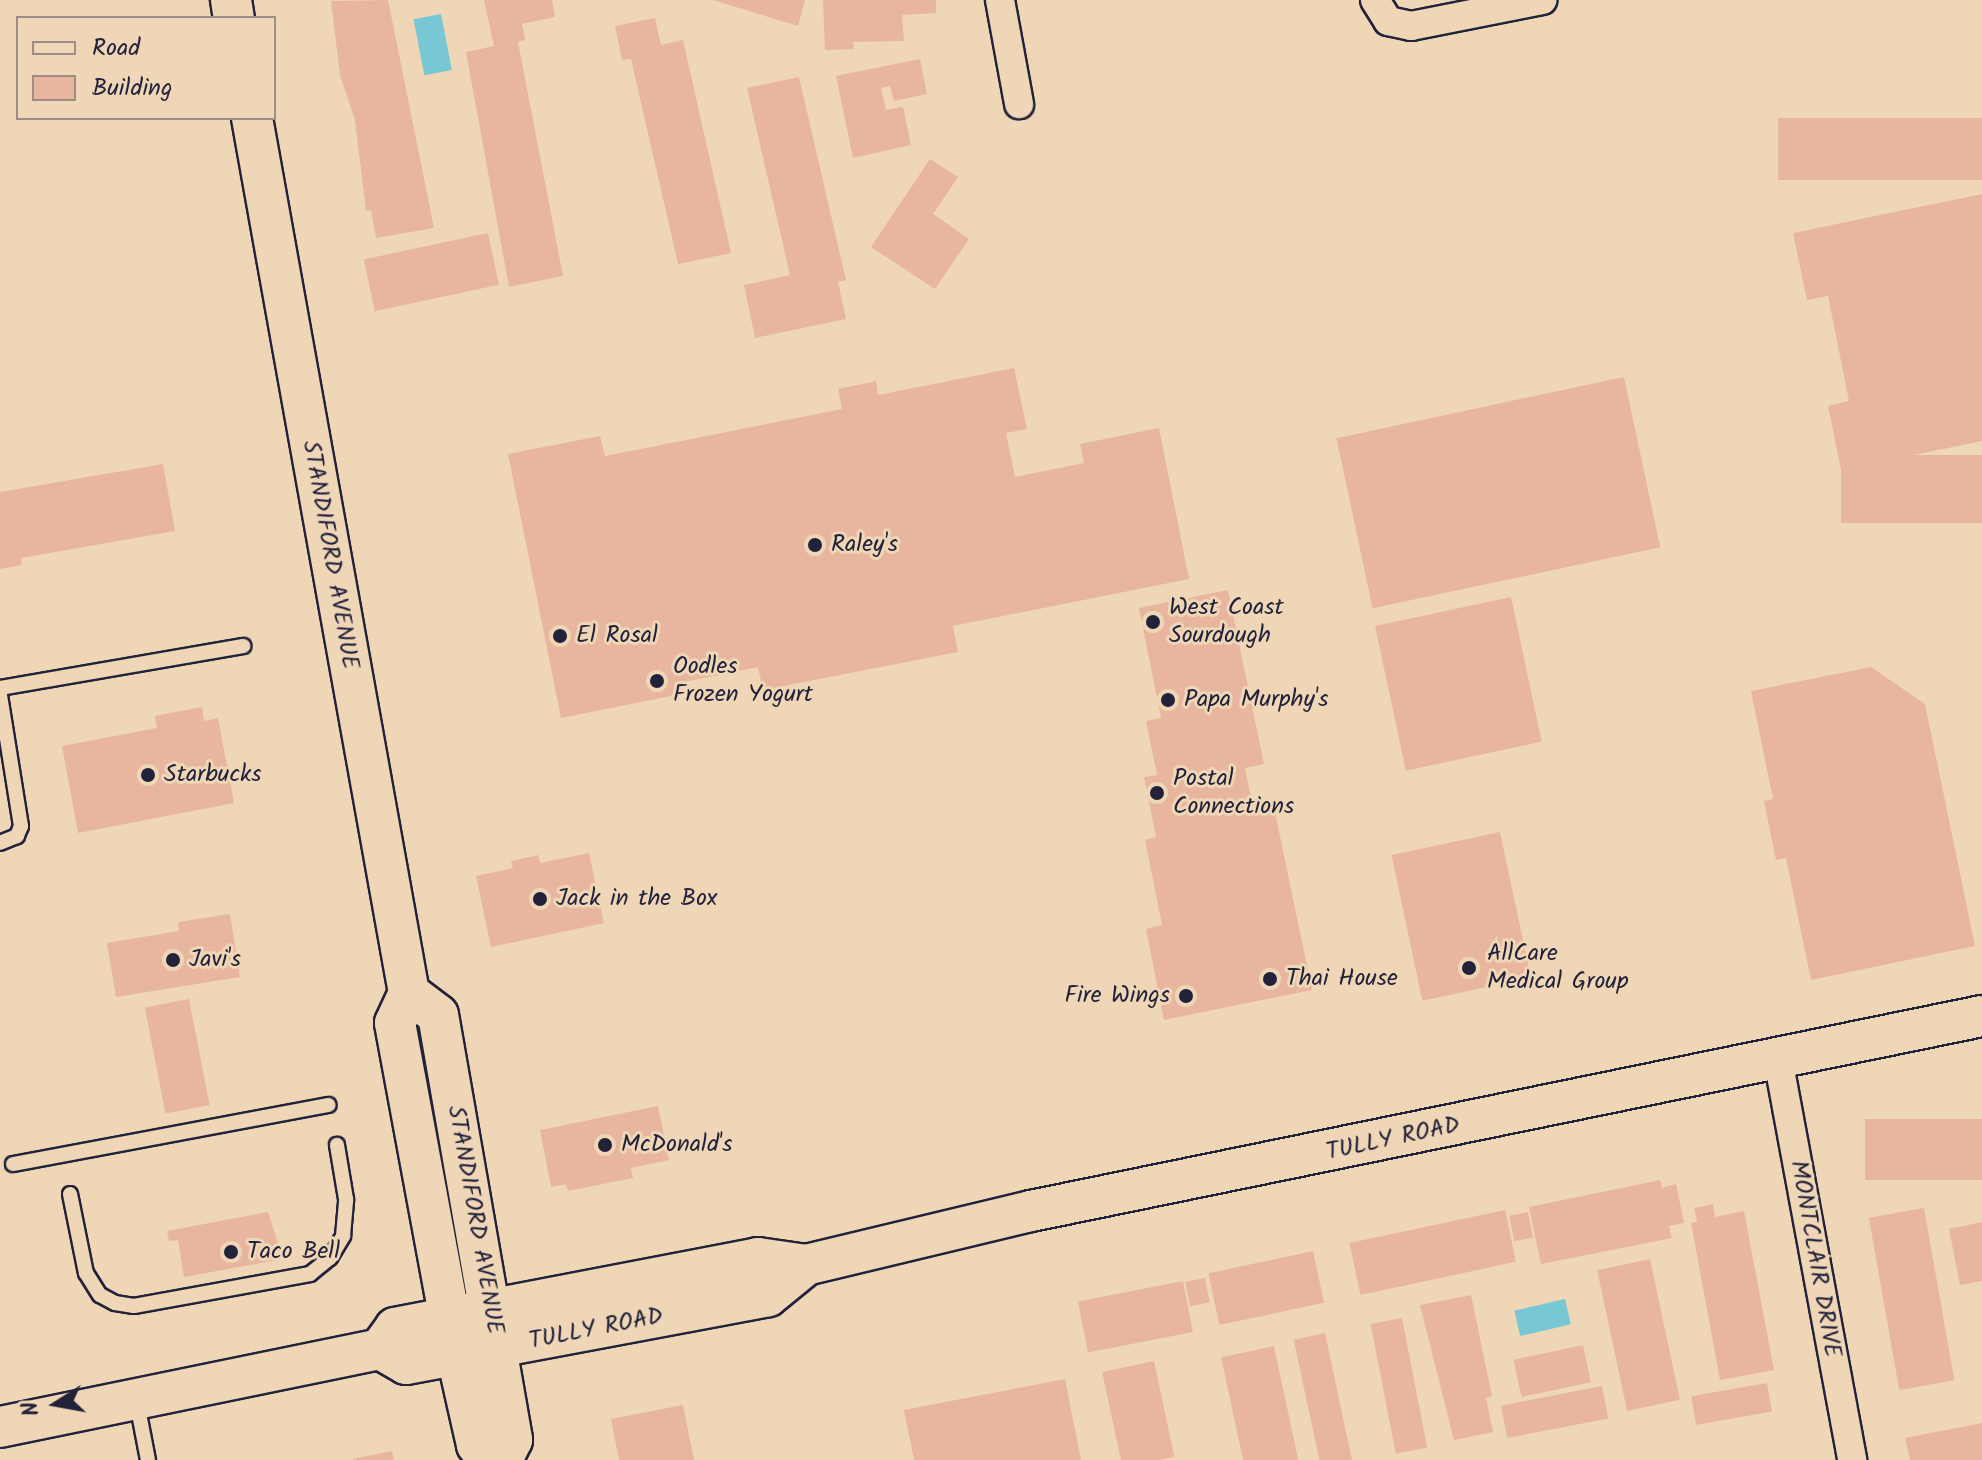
<!DOCTYPE html>
<style>
body{margin:0}
#map{position:relative;width:1982px;height:1460px;overflow:hidden;background:#efd6b7;font-family:Kalam,sans-serif}
div>[style]{position:absolute}
.water>*{inset:0;background:#78c7d5;transform-origin:0 0}
.building>*{inset:0;background:#e8b69f;transform-origin:0 0}
.roads{filter:drop-shadow(2px 0 #22223b) drop-shadow(-2px 0 #22223b) drop-shadow(0 2px #22223b) drop-shadow(0 -2px #22223b)}
.service>*{height:14px;margin:-7px;padding:0 7px;transform-origin:7px;border-radius:7px;background:#efd6b7}
.minor>*{height:28px;margin:-14px;padding:0 14px;transform-origin:14px;border-radius:14px;background:#efd6b7}
.secondary>*{height:40px;margin:-20px;padding:0 20px;transform-origin:20px;border-radius:20px;background:#efd6b7}
.dots>*{width:22px;height:22px;translate:-50% -50%;box-sizing:border-box;border:4px solid #efd6b7;border-radius:50%}
span{translate:-50% -50%;white-space:nowrap;text-align:center;line-height:1.15;-webkit-text-stroke:6px #efd6b7;paint-order:stroke}
.poi-label{font-size:24px;color:#22223b}
.left{translate:0 -50%;text-align:left}
.right{translate:-100% -50%;text-align:right}
.street-label{font-size:24px;color:#22223b}
.legend{position:absolute;left:16px;top:16px;width:260px;height:104px;box-sizing:border-box;background:#efd6b7;border:2px solid #9d8e85;margin:0;padding:10px 14px;list-style:none;font-size:24px;color:#22223b}
.legend li{display:flex;align-items:center;gap:16px;height:40px}
.legend b{width:40px;border:2px solid #9d8e85}
.north{position:absolute;left:16px;top:1364px;width:80px;height:80px;-webkit-text-stroke:6px #efd6b7;paint-order:stroke;rotate:259deg;font-size:22px;font-weight:700;line-height:32px;text-align:center;color:#22223b}
.north::after{content:'';display:block;margin:auto;width:28px;height:36px;background:#22223b;clip-path:polygon(50% 0,100% 100%,50% 72%,0 100%)}
</style>
<div id="map">
<div class="water">
<i style="left:441px;top:14px;width:57px;height:28px;rotate:79deg"></i>
<i style="left:1565px;top:1299px;width:26px;height:52px;rotate:77deg"></i>
</div>
<div class="building">
<i style="clip-path:polygon(388px 0,434px 228px,376px 238px,371px 210px,366px 211px,355px 120px,340px 75px,331px 1px)"></i>
<i style="clip-path:polygon(484px 0,552px 0,555px 17px,522px 24px,525px 40px,518px 42px,563px 276px,509px 287px,466px 52px,494px 46px)"></i>
<i style="clip-path:polygon(713px 0,805px 0,798px 26px)"></i>
<i style="clip-path:polygon(823px 0,936px 0,936px 13px,902px 15px,904px 41px,853px 42px,854px 49px,825px 50px)"></i>
<i style="clip-path:polygon(655px 18px,661px 45px,683px 40px,731px 253px,678px 264px,631px 59px,622px 60px,615px 26px)"></i>
<i style="clip-path:polygon(920px 59px,927px 94px,894px 101px,890px 86px,881px 88px,886px 110px,903px 107px,911px 145px,853px 158px,836px 76px)"></i>
<i style="clip-path:polygon(799px 77px,846px 280px,838px 282px,846px 319px,755px 338px,744px 285px,790px 275px,747px 88px)"></i>
<i style="left:1982px;top:118px;width:62px;height:204px;rotate:90deg"></i>
<i style="clip-path:polygon(930px 159px,958px 177px,933px 214px,969px 239px,935px 289px,871px 247px)"></i>
<i style="clip-path:polygon(1982px 194px,1982px 441px,1841px 470px,1828px 406px,1849px 401px,1828px 296px,1807px 300px,1793px 233px)"></i>
<i style="left:488px;top:233px;width:53px;height:127px;rotate:78deg"></i>
<i style="clip-path:polygon(1014px 368px,1027px 429px,1006px 433px,1015px 477px,1084px 463px,1080px 444px,1159px 428px,1189px 579px,953px 626px,958px 652px,763px 690px,758px 667px,674px 684px,676px 695px,561px 718px,508px 454px,600px 436px,605px 456px,842px 409px,838px 389px,876px 381px,878px 395px)"></i>
<i style="left:1624px;top:377px;width:174px;height:294px;rotate:78deg"></i>
<i style="left:1982px;top:455px;width:68px;height:141px;rotate:90deg"></i>
<i style="clip-path:polygon(163px 464px,175px 531px,21px 558px,22px 565px,0 569px,0 492px)"></i>
<i style="clip-path:polygon(1228px 590px,1264px 764px,1245px 768px,1255px 816px,1275px 812px,1312px 990px,1164px 1020px,1146px 929px,1162px 925px,1145px 840px,1156px 837px,1144px 777px,1157px 775px,1146px 721px,1161px 718px,1139px 608px)"></i>
<i style="left:1511px;top:597px;width:148px;height:139px;rotate:78deg"></i>
<i style="clip-path:polygon(1871px 667px,1925px 704px,1975px 946px,1811px 980px,1786px 858px,1776px 860px,1764px 801px,1773px 799px,1751px 691px)"></i>
<i style="clip-path:polygon(202px 707px,204px 721px,218px 718px,234px 803px,78px 833px,62px 746px,157px 728px,155px 716px)"></i>
<i style="left:1500px;top:832px;width:149px;height:111px;rotate:78deg"></i>
<i style="clip-path:polygon(589px 853px,604px 923px,491px 947px,476px 876px,513px 868px,511px 861px,538px 855px,540px 863px)"></i>
<i style="clip-path:polygon(230px 914px,240px 977px,116px 997px,107px 943px,179px 931px,178px 922px)"></i>
<i style="left:189px;top:999px;width:108px;height:45px;rotate:79deg"></i>
<i style="clip-path:polygon(658px 1106px,669px 1160px,631px 1168px,633px 1178px,568px 1191px,566px 1184px,551px 1187px,540px 1130px)"></i>
<i style="left:1982px;top:1119px;width:61px;height:117px;rotate:90deg"></i>
<i style="clip-path:polygon(1660px 1180px,1662px 1188px,1676px 1184px,1684px 1223px,1669px 1226px,1672px 1238px,1541px 1264px,1529px 1207px)"></i>
<i style="clip-path:polygon(1713px 1204px,1715px 1217px,1744px 1211px,1774px 1370px,1720px 1380px,1691px 1223px,1697px 1222px,1694px 1208px)"></i>
<i style="left:1924px;top:1208px;width:175px;height:56px;rotate:80deg"></i>
<i style="left:1505px;top:1210px;width:53px;height:159px;rotate:78deg"></i>
<i style="clip-path:polygon(268px 1212px,283px 1259px,184px 1277px,178px 1240px,169px 1241px,167px 1231px)"></i>
<i style="left:1528px;top:1212px;width:26px;height:19px;rotate:79deg"></i>
<i style="clip-path:polygon(1982px 1222px,1982px 1281px,1960px 1285px,1949px 1229px)"></i>
<i style="left:1313px;top:1251px;width:53px;height:107px;rotate:78deg"></i>
<i style="left:1650px;top:1259px;width:144px;height:54px;rotate:78deg"></i>
<i style="left:1205px;top:1278px;width:25px;height:20px;rotate:79deg"></i>
<i style="left:1183px;top:1281px;width:52px;height:107px;rotate:79deg"></i>
<i style="clip-path:polygon(1471px 1295px,1492px 1396px,1486px 1398px,1493px 1432px,1454px 1440px,1420px 1305px)"></i>
<i style="left:1402px;top:1318px;width:132px;height:32px;rotate:79deg"></i>
<i style="left:1325px;top:1333px;width:130px;height:32px;rotate:78deg"></i>
<i style="left:1583px;top:1345px;width:38px;height:71px;rotate:78deg"></i>
<i style="left:1274px;top:1346px;width:116px;height:54px;rotate:78deg"></i>
<i style="left:1154px;top:1361px;width:98px;height:53px;rotate:78deg"></i>
<i style="clip-path:polygon(1065px 1379px,1081px 1460px,914px 1460px,904px 1410px)"></i>
<i style="left:1767px;top:1383px;width:29px;height:77px;rotate:80deg"></i>
<i style="left:1602px;top:1386px;width:33px;height:103px;rotate:79deg"></i>
<i style="clip-path:polygon(683px 1405px,694px 1460px,619px 1460px,611px 1419px)"></i>
<i style="clip-path:polygon(1982px 1423px,1982px 1460px,1910px 1460px,1905px 1438px)"></i>
<i style="clip-path:polygon(392px 1451px,394px 1460px,353px 1460px,353px 1459px)"></i>
</div>
<div class="roads">
<div class="service">
<i style="left:0;top:688px;width:247px;rotate:-9.8deg"></i>
<i style="left:0;top:695px;width:133px;rotate:80.9deg"></i>
<i style="left:21px;top:826px;width:11px;rotate:112deg"></i>
<i style="left:17px;top:836px;width:18px;rotate:158deg"></i>
<i style="left:13px;top:1164px;width:321px;rotate:-10.6deg"></i>
<i style="left:70px;top:1194px;width:81px;rotate:78.6deg"></i>
<i style="left:86px;top:1273px;width:26px;rotate:58deg"></i>
<i style="left:100px;top:1295px;width:17px;rotate:28deg"></i>
<i style="left:115px;top:1303px;width:19px;rotate:9deg"></i>
<i style="left:134px;top:1306px;width:179px;rotate:-10.3deg"></i>
<i style="left:310px;top:1274px;width:26px;rotate:-39deg"></i>
<i style="left:330px;top:1258px;width:26px;rotate:-59deg"></i>
<i style="left:343px;top:1236px;width:37px;rotate:-85deg"></i>
<i style="left:346px;top:1199px;width:55px;rotate:-99.5deg"></i>
<i style="left:137px;top:1403px;width:58px;rotate:79.1deg"></i>
</div>
<div class="minor">
<i style="left:1000px;top:0;width:106px;rotate:79.6deg"></i>
<i style="left:1375px;top:0;width:25px;rotate:58deg"></i>
<i style="left:1388px;top:21px;width:24px;rotate:12deg"></i>
<i style="left:1411px;top:26px;width:134px;rotate:-11.2deg"></i>
<i style="left:1778px;top:1059px;width:408px;rotate:79.5deg"></i>
</div>
<div class="secondary">
<i style="left:231px;top:0;width:18px;rotate:81deg"></i>
<i style="left:252px;top:118px;width:889px;rotate:79.83deg"></i>
<i style="left:409px;top:993px;width:33px;rotate:115deg"></i>
<i style="left:395px;top:1023px;width:339px;rotate:79.5deg"></i>
<i style="left:457px;top:1356px;width:91px;rotate:77.3deg"></i>
<i style="left:477px;top:1445px;width:20px;rotate:49deg"></i>
<i style="left:409px;top:993px;width:36px;rotate:37deg"></i>
<i style="left:438px;top:1015px;width:431px;rotate:80.1deg"></i>
<i style="left:512px;top:1440px;width:22px;rotate:117deg"></i>
<i style="left:380px;top:1349px;width:30px;rotate:30deg"></i>
<i style="left:406px;top:1364px;width:368px;rotate:-10.6deg"></i>
<i style="left:768px;top:1296px;width:49px;rotate:-39.2deg"></i>
<i style="left:0;top:1427px;width:388px;rotate:-11.6deg"></i>
<i style="left:380px;top:1349px;width:26px;rotate:-54deg"></i>
<i style="left:395px;top:1328px;width:370px;rotate:-10.9deg"></i>
<i style="left:758px;top:1258px;width:49px;rotate:8.3deg"></i>
<i style="left:806px;top:1265px;width:231px;rotate:-13.5deg"></i>
<i style="left:1031px;top:1211px;width:971px;rotate:-11.59deg"></i>
</div>
</div>
<div class="dots">
<i style="left:815px;top:545px;background:#22223b"></i>
<i style="left:1153px;top:622px;background:#22223b"></i>
<i style="left:560px;top:636px;background:#22223b"></i>
<i style="left:657px;top:681px;background:#22223b"></i>
<i style="left:1168px;top:700px;background:#22223b"></i>
<i style="left:148px;top:775px;background:#22223b"></i>
<i style="left:1157px;top:793px;background:#22223b"></i>
<i style="left:540px;top:899px;background:#22223b"></i>
<i style="left:173px;top:960px;background:#22223b"></i>
<i style="left:1469px;top:968px;background:#22223b"></i>
<i style="left:1270px;top:979px;background:#22223b"></i>
<i style="left:1186px;top:996px;background:#22223b"></i>
<i style="left:605px;top:1145px;background:#22223b"></i>
<i style="left:231px;top:1252px;background:#22223b"></i>
</div>
<div class="poi-label">
<span class="left" style="left:831px;top:545px">Raley's</span>
<span class="left" style="left:1169px;top:622px">West Coast<br>Sourdough</span>
<span class="left" style="left:576px;top:636px">El Rosal</span>
<span class="left" style="left:673px;top:681px">Oodles<br>Frozen Yogurt</span>
<span class="left" style="left:1184px;top:700px">Papa Murphy's</span>
<span class="left" style="left:164px;top:775px">Starbucks</span>
<span class="left" style="left:1173px;top:793px">Postal<br>Connections</span>
<span class="left" style="left:556px;top:899px">Jack in the Box</span>
<span class="left" style="left:1487px;top:968px">AllCare<br>Medical Group</span>
<span class="left" style="left:189px;top:960px">Javi's</span>
<span class="left" style="left:1286px;top:979px">Thai House</span>
<span class="right" style="left:1170px;top:996px">Fire Wings</span>
<span class="left" style="left:621px;top:1145px">McDonald's</span>
<span class="left" style="left:247px;top:1252px">Taco Bell</span>
</div>
<div class="street-label">
<span style="left:330px;top:555px;rotate:80deg">STANDIFORD AVENUE</span>
<span style="left:1393px;top:1139px;rotate:-12deg">TULLY ROAD</span>
<span style="left:475px;top:1220px;rotate:80deg">STANDIFORD AVENUE</span>
<span style="left:1815px;top:1259px;rotate:80deg">MONTCLAIR DRIVE</span>
<span style="left:596px;top:1329px;rotate:-11deg">TULLY ROAD</span>
</div>
<ul class="legend">
<li><b style="height:10px;background:#efd6b7"></b>Road</li>
<li><b style="height:22px;background:#e8b69f"></b>Building</li>
</ul>
<div class="north">N</div>
</div>
